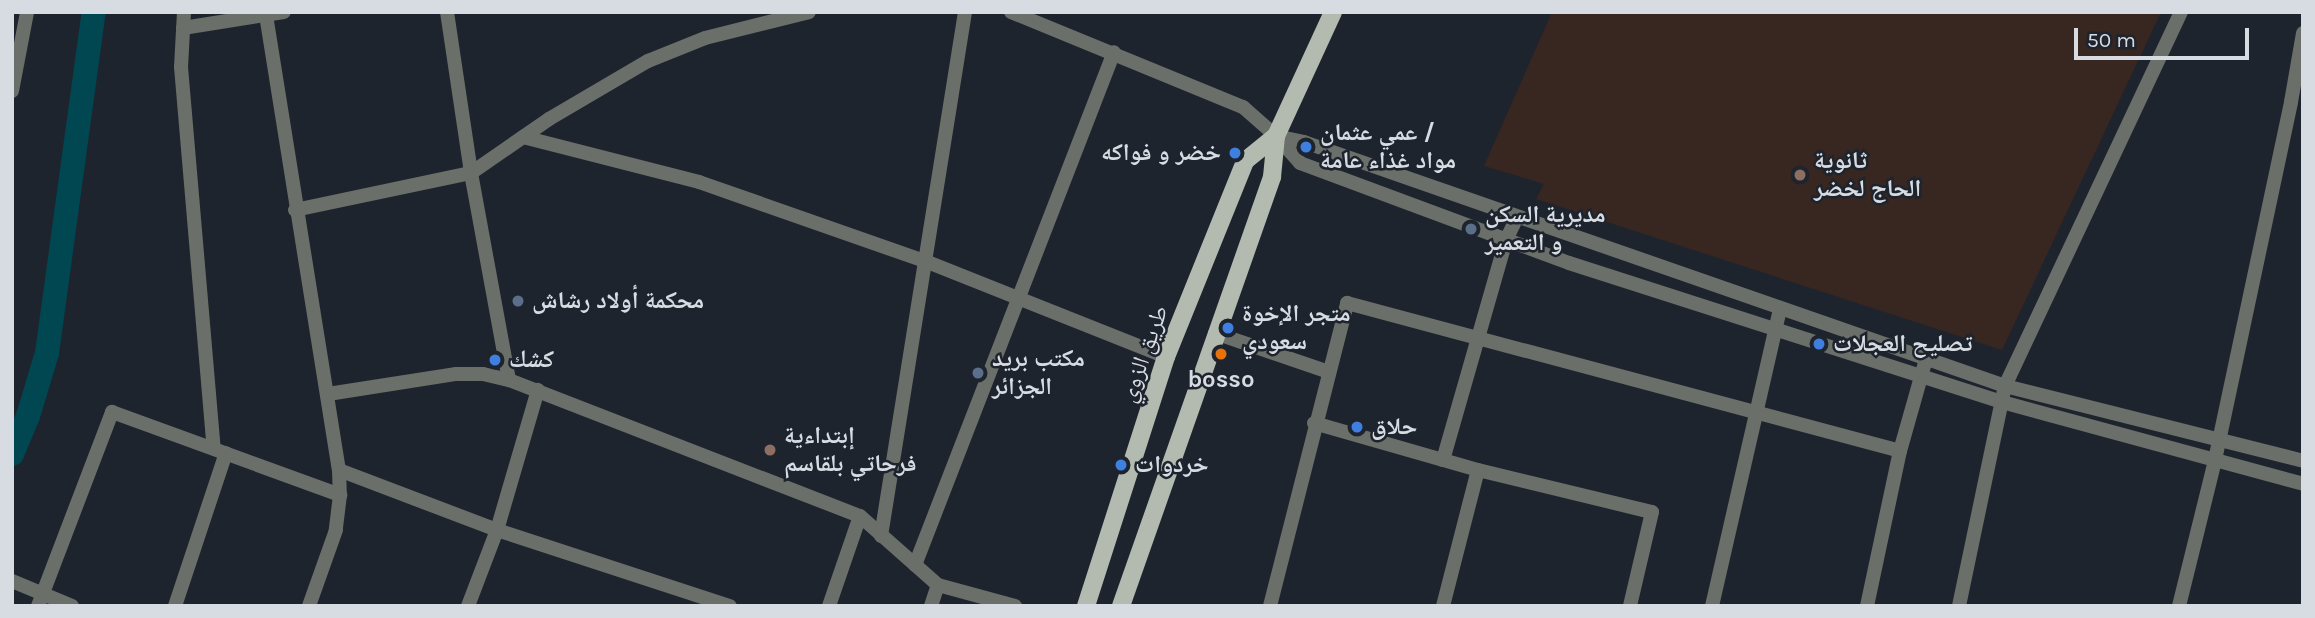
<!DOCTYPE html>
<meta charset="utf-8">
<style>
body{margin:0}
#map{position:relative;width:2315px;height:618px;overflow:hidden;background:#1e242e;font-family:Karla,"Noto Naskh Arabic",sans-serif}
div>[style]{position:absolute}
.education>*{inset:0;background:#382621}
.canal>*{height:24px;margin:-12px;padding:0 12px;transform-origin:12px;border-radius:12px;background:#004752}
.minor>*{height:14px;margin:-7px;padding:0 7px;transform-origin:7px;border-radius:7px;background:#6b6f69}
.tertiary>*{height:14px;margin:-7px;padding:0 7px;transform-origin:7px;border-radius:7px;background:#6b6f69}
.primary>*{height:18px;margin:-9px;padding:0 9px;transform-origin:9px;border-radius:9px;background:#b3bab0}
.dots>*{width:19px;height:19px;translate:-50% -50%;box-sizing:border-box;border:4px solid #1e242e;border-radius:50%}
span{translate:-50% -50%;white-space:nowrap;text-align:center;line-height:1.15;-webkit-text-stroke:5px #1e242e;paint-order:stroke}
.poi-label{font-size:24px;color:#d7dbe2;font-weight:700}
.left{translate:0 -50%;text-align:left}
.right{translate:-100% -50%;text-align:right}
.street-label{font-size:24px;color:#d7dbe2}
.frame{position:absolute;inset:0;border:14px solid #d7dbe2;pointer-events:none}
.scale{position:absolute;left:2074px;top:28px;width:175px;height:32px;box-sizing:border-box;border:4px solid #d7dbe2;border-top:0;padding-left:9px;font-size:21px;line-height:24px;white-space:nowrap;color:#d7dbe2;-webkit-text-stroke:5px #1e242e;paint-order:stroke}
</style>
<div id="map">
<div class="education">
<i style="clip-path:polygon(1552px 12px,2161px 12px,2002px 350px,1536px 199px,1544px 184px,1484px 166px)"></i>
</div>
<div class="canal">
<i style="left:12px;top:454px;width:41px;rotate:-67.2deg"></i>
<i style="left:28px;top:416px;width:66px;rotate:-73.2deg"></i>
<i style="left:47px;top:353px;width:344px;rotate:-82.2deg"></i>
</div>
<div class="minor">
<i style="left:184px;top:12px;width:55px;rotate:93.1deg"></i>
<i style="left:181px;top:67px;width:383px;rotate:85.1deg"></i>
<i style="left:447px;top:12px;width:163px;rotate:81.5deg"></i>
<i style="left:471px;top:173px;width:210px;rotate:79.6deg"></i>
<i style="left:1011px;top:12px;width:251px;rotate:22.3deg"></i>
<i style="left:1243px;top:107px;width:44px;rotate:41.3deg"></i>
<i style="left:266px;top:15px;width:461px;rotate:80.9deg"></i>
<i style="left:339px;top:470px;width:25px;rotate:88deg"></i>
<i style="left:340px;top:495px;width:35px;rotate:97deg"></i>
<i style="left:336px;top:530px;width:81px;rotate:109.6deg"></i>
<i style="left:183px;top:28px;width:102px;rotate:-9deg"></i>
<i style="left:12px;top:91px;width:80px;rotate:-79.2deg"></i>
<i style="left:523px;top:137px;width:182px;rotate:14.3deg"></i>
<i style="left:699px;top:182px;width:239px;rotate:19.3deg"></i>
<i style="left:925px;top:261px;width:259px;rotate:21.7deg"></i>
<i style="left:295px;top:210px;width:180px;rotate:-11.9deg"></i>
<i style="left:471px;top:173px;width:95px;rotate:-34.7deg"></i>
<i style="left:549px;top:119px;width:115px;rotate:-30.4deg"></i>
<i style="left:648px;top:61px;width:61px;rotate:-22deg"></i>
<i style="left:705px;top:38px;width:107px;rotate:-14deg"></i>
<i style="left:1215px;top:333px;width:120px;rotate:18.9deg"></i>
<i style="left:328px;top:394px;width:130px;rotate:-8.9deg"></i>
<i style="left:456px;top:374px;width:27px"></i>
<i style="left:483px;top:374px;width:27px;rotate:13deg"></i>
<i style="left:509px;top:380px;width:376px;rotate:21.2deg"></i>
<i style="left:860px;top:516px;width:104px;rotate:41.5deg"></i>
<i style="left:938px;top:585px;width:80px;rotate:15.3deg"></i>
<i style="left:1314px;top:423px;width:171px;rotate:16deg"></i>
<i style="left:1478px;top:470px;width:179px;rotate:13.6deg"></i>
<i style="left:1652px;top:512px;width:97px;rotate:103.2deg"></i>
<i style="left:1443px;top:460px;width:229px;rotate:-74deg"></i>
<i style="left:1506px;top:240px;width:25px;rotate:-64deg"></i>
<i style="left:339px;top:470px;width:169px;rotate:20.8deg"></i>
<i style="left:497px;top:530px;width:245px;rotate:18.1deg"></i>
<i style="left:881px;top:536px;width:531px;rotate:-80.89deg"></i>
<i style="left:915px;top:565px;width:550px;rotate:-68.8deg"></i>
<i style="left:12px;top:581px;width:65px;rotate:22.6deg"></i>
<i style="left:38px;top:606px;width:208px;rotate:-69.1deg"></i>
<i style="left:112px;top:412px;width:243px;rotate:20deg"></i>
<i style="left:175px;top:606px;width:161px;rotate:-71.6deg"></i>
<i style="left:468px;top:606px;width:81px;rotate:-69.1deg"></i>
<i style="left:497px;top:530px;width:146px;rotate:-73.7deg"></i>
<i style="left:829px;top:606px;width:95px;rotate:-71deg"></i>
<i style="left:931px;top:606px;width:22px;rotate:-72deg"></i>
<i style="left:1270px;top:606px;width:313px;rotate:-75.7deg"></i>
<i style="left:1347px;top:303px;width:572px;rotate:14.98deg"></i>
<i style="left:1443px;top:606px;width:140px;rotate:-75.6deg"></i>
<i style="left:1712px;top:606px;width:304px;rotate:-77.1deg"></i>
<i style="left:1867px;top:606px;width:158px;rotate:-78deg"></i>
<i style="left:1900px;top:451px;width:96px;rotate:-74.2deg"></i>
<i style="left:1959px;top:606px;width:225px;rotate:-78.2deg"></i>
<i style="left:2005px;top:386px;width:413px;rotate:-64.8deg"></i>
<i style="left:2179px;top:606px;width:150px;rotate:-76.1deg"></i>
<i style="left:2215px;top:460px;width:366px;rotate:-78deg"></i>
<i style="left:2291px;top:102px;width:70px;rotate:-80.1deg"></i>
</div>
<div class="tertiary">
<i style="left:1276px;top:136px;width:36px;rotate:48deg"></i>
<i style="left:1300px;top:163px;width:287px;rotate:20.4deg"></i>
<i style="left:1569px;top:263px;width:455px;rotate:17.8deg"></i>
<i style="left:2002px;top:402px;width:312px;rotate:15.2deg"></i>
<i style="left:1276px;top:136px;width:29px;rotate:12deg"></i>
<i style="left:1304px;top:142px;width:742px;rotate:19.19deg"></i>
<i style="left:2005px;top:386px;width:307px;rotate:14.1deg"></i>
</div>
<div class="primary">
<i style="left:1086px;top:606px;width:262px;rotate:-72.2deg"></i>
<i style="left:1166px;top:357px;width:211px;rotate:-68deg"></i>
<i style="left:1245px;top:161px;width:40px;rotate:-39deg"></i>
<i style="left:1121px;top:606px;width:455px;rotate:-70.6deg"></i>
<i style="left:1272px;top:177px;width:41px;rotate:-84.4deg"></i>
<i style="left:1276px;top:136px;width:136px;rotate:-65.3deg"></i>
</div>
<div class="dots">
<i style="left:1306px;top:147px;background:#3f7fe0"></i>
<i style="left:1235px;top:153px;background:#3f7fe0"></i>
<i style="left:1800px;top:175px;background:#8d6e63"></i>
<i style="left:1471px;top:229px;background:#5c6f8a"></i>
<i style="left:518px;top:301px;background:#5c6f8a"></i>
<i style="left:1228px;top:328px;background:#3f7fe0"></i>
<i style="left:1819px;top:344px;background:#3f7fe0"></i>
<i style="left:1221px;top:354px;background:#e8710a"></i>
<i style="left:495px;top:360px;background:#3f7fe0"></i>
<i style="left:978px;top:373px;background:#5c6f8a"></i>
<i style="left:1357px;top:427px;background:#3f7fe0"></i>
<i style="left:770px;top:450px;background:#8d6e63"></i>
<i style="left:1121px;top:465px;background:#3f7fe0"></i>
</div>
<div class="poi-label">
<span class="left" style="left:1320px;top:147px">عمي عثمان /<br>مواد غذاء عامة</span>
<span class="right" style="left:1221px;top:153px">خضر و فواكه</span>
<span class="left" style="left:1814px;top:175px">ثانوية<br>الحاج لخضر</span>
<span class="left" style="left:1485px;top:229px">مديرية السكن<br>و التعمير</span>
<span class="left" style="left:532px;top:301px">محكمة أولاد رشاش</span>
<span class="left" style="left:1242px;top:328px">متجر الإخوة<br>سعودي</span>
<span class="left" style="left:1833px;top:344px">تصليح العجلات</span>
<span class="left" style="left:992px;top:373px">مكتب بريد<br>الجزائر</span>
<span class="left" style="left:509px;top:360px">كشك</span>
<span style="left:1221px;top:380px">bosso</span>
<span class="left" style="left:1371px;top:427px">حلاق</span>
<span class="left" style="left:784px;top:450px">إبتداءية<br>فرحاتي بلقاسم</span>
<span class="left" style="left:1135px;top:465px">خردوات</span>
</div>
<div class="street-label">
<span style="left:1144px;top:354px;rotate:-70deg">طريق الزوي</span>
</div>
<div class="frame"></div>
<div class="scale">50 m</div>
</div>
